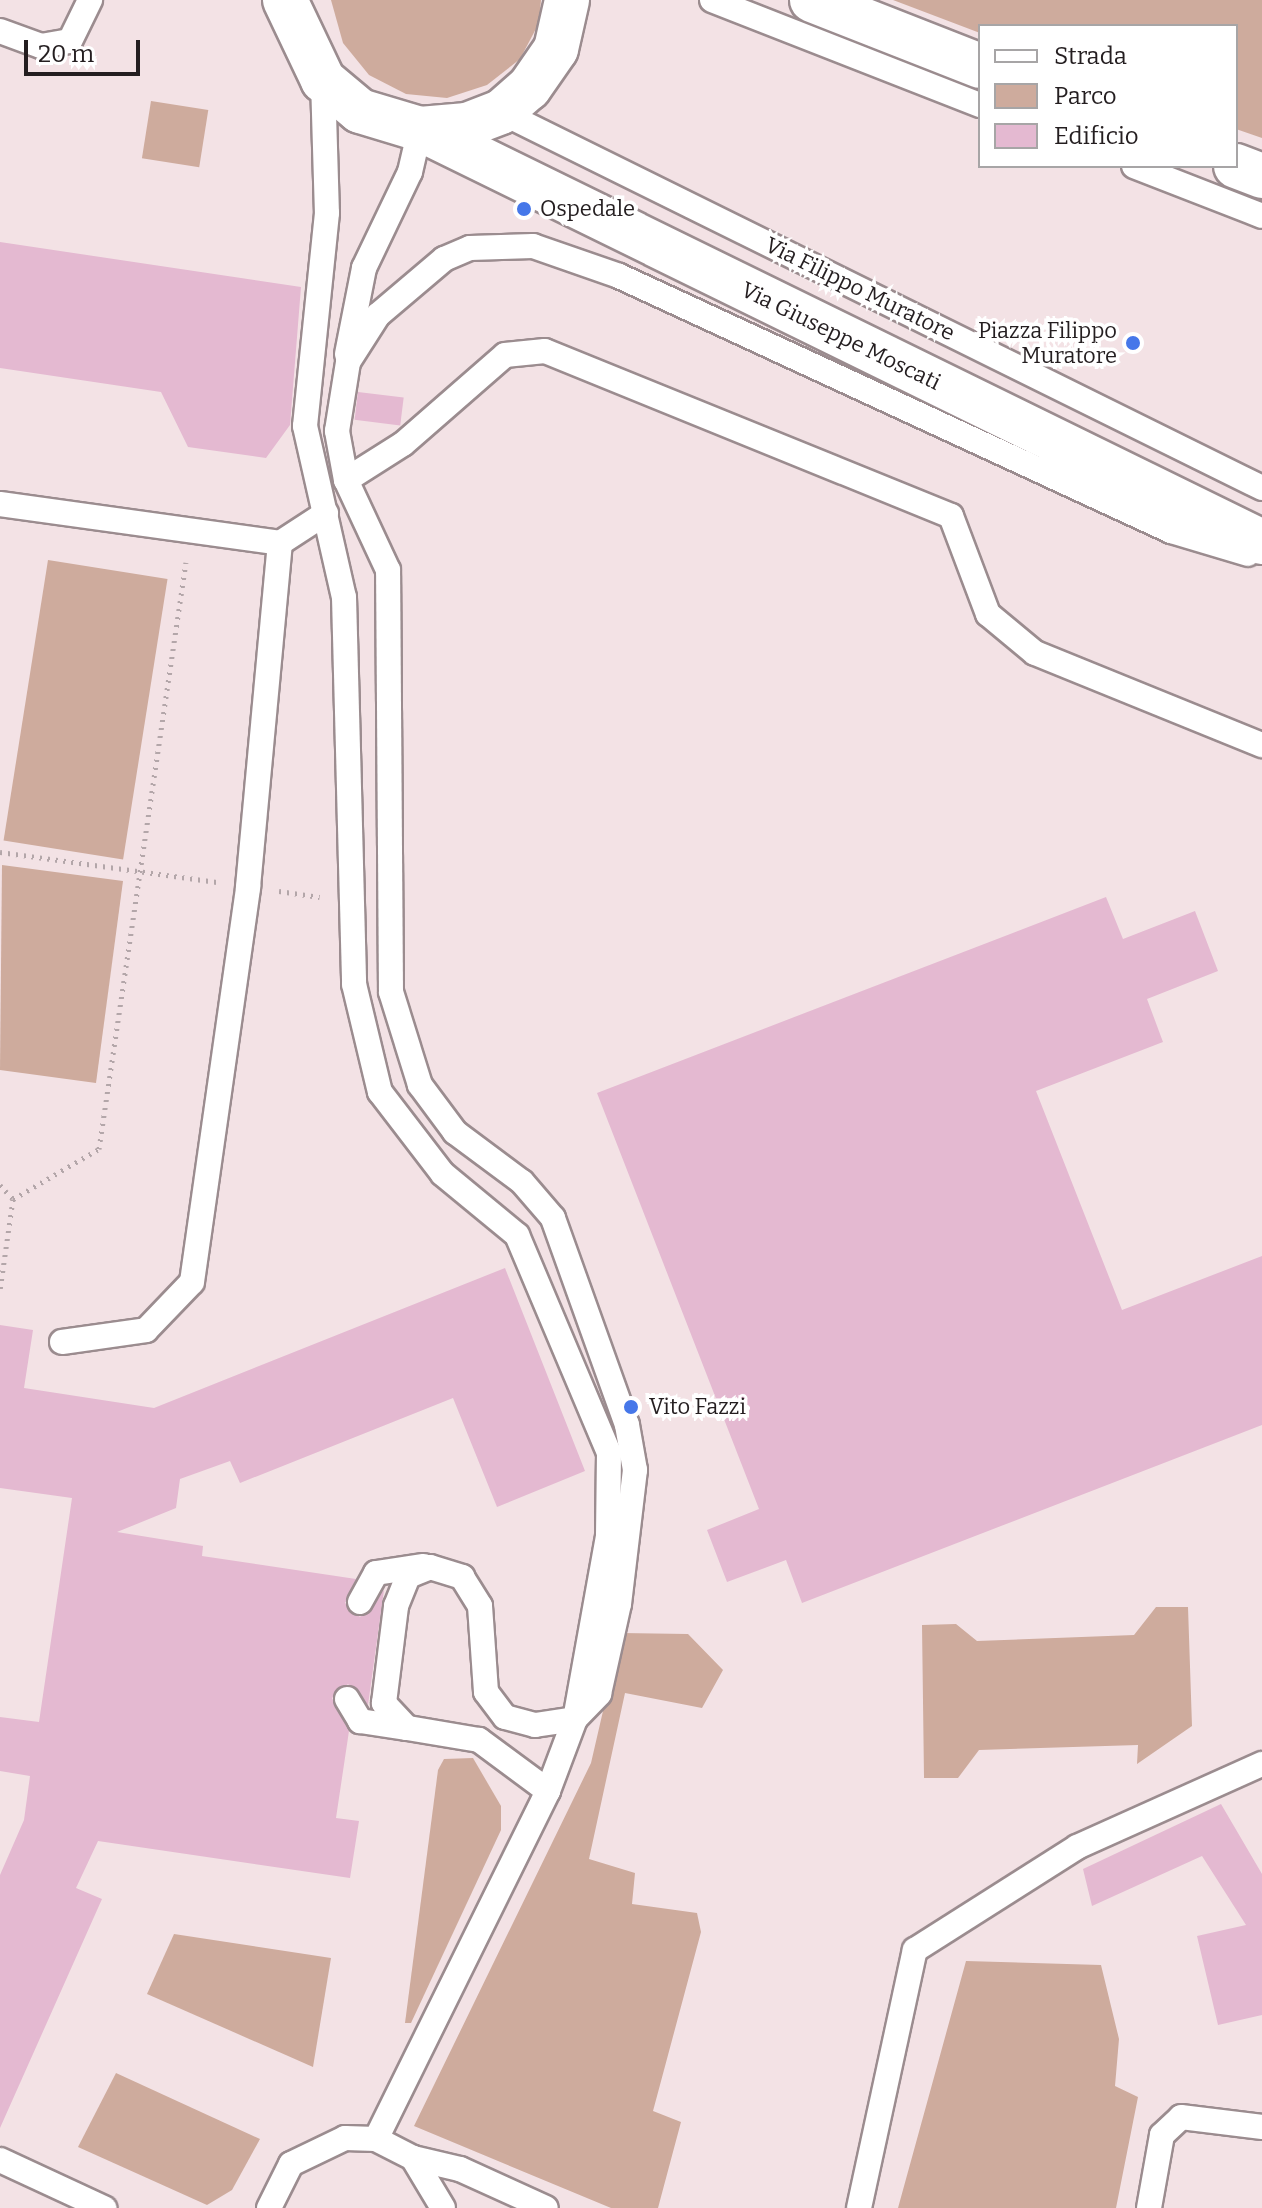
<!DOCTYPE html>
<style>
body{margin:0}
#map{position:relative;width:1262px;height:2208px;overflow:hidden;background:#f3e2e5;font-family:Bitter,serif}
div>[style]{position:absolute}
.green>*{inset:0;background:#ceab9d;transform-origin:0 0}
.building>*{inset:0;background:#e4b9d1;transform-origin:0 0}
.path>*{height:5px;margin-top:-2.5px;transform-origin:0;background:repeating-linear-gradient(90deg,#b3a6a9 0 2px,transparent 0 8px)}
.roads{filter:drop-shadow(2px 0 #9b8c8f) drop-shadow(-2px 0 #9b8c8f) drop-shadow(0 2px #9b8c8f) drop-shadow(0 -2px #9b8c8f)}
.service>*{height:24px;margin:-12px;padding:0 12px;transform-origin:12px;border-radius:12px;background:#fff}
.tertiary>*{height:44px;margin:-22px;padding:0 22px;transform-origin:22px;border-radius:22px;background:#fff}
.dots>*{width:22px;height:22px;translate:-50% -50%;box-sizing:border-box;border:4px solid #fff;border-radius:50%}
span{translate:-50% -50%;white-space:nowrap;text-align:center;line-height:1.15;-webkit-text-stroke:7px #fff;paint-order:stroke}
.poi-label{font-size:22px;color:#241e20}
.left{translate:0 -50%;text-align:left}
.right{translate:-100% -50%;text-align:right}
.street-label{font-size:22px;color:#241e20}
.legend{position:absolute;left:978px;top:24px;width:260px;height:144px;box-sizing:border-box;background:#fff;border:2px solid #a7a5a6;margin:0;padding:10px 14px;list-style:none;font-size:24px;color:#241e20}
.legend li{display:flex;align-items:center;gap:16px;height:40px}
.legend b{width:40px;border:2px solid #a7a5a6}
.scale{position:absolute;left:24px;top:40px;width:116px;height:36px;box-sizing:border-box;border:4px solid #241e20;border-top:0;padding-left:10px;font-size:24px;line-height:28px;white-space:nowrap;color:#241e20;-webkit-text-stroke:6px #fff;paint-order:stroke}
</style>
<div id="map">
<div class="green">
<i style="clip-path:polygon(331px 0,541px 0,539px 23px,520px 59px,487px 85px,447px 98px,406px 94px,369px 75px,343px 43px)"></i>
<i style="clip-path:polygon(893px 0,1262px 0,1262px 138px,1236px 129px,1236px 26px,980px 26px,980px 33px)"></i>
<i style="left:151px;top:101px;width:58px;height:58px;rotate:9deg"></i>
<i style="left:48px;top:560px;width:121px;height:284px;rotate:9deg"></i>
<i style="clip-path:polygon(2px 865px,123px 881px,96px 1083px,0 1070px)"></i>
<i style="clip-path:polygon(1156px 1607px,1188px 1607px,1192px 1726px,1137px 1764px,1138px 1745px,979px 1750px,958px 1778px,924px 1778px,922px 1625px,956px 1624px,977px 1641px,1134px 1635px)"></i>
<i style="clip-path:polygon(621px 1633px,688px 1634px,723px 1670px,702px 1708px,625px 1693px,589px 1859px,635px 1873px,632px 1904px,697px 1913px,701px 1932px,653px 2111px,681px 2122px,658px 2208px,611px 2208px,414px 2126px,591px 1763px)"></i>
<i style="clip-path:polygon(473px 1758px,501px 1806px,501px 1830px,411px 2023px,405px 2023px,438px 1770px,444px 1759px)"></i>
<i style="clip-path:polygon(174px 1934px,331px 1958px,313px 2067px,147px 1994px)"></i>
<i style="clip-path:polygon(966px 1961px,1101px 1965px,1119px 2039px,1115px 2086px,1138px 2097px,1116px 2208px,898px 2208px)"></i>
<i style="clip-path:polygon(116px 2073px,260px 2139px,232px 2190px,207px 2205px,78px 2147px)"></i>
</div>
<div class="building">
<i style="clip-path:polygon(0 242px,301px 287px,290px 425px,266px 458px,188px 447px,161px 392px,0 368px)"></i>
<i style="left:358px;top:392px;width:46px;height:28px;rotate:7deg"></i>
<i style="clip-path:polygon(1106px 897px,1123px 939px,1195px 911px,1218px 971px,1147px 999px,1163px 1042px,1036px 1091px,1122px 1310px,1262px 1256px,1262px 1425px,802px 1603px,786px 1560px,727px 1582px,707px 1530px,759px 1509px,597px 1093px)"></i>
<i style="clip-path:polygon(505px 1268px,585px 1471px,497px 1507px,453px 1398px,240px 1483px,230px 1461px,180px 1479px,176px 1508px,117px 1532px,203px 1546px,202px 1556px,356px 1579px,345px 1603px,360px 1617px,384px 1590px,368px 1705px,348px 1684px,332px 1698px,349px 1731px,336px 1818px,359px 1821px,350px 1878px,98px 1841px,76px 1888px,102px 1899px,0 2128px,0 1875px,24px 1820px,30px 1776px,0 1771px,0 1717px,39px 1722px,72px 1498px,0 1488px,0 1325px,33px 1330px,24px 1388px,154px 1408px)"></i>
<i style="clip-path:polygon(1221px 1804px,1262px 1874px,1262px 2015px,1218px 2025px,1197px 1936px,1246px 1925px,1202px 1856px,1092px 1906px,1083px 1869px)"></i>
</div>
<div class="path">
<i style="left:0;top:852px;width:219px;rotate:7.9deg"></i>
<i style="left:279px;top:891px;width:41px;rotate:8.3deg"></i>
<i style="left:0;top:1185px;width:19px;rotate:47deg"></i>
<i style="left:13px;top:1199px;width:92px;rotate:98.1deg"></i>
<i style="left:13px;top:1199px;width:99px;rotate:-30.2deg"></i>
<i style="left:99px;top:1149px;width:593px;rotate:-81.57deg"></i>
</div>
<div class="roads">
<div class="service">
<i style="left:712px;top:0;width:288px;rotate:21.4deg"></i>
<i style="left:0;top:31px;width:44px;rotate:20.1deg"></i>
<i style="left:41px;top:46px;width:29px;rotate:-10deg"></i>
<i style="left:70px;top:41px;width:46px;rotate:-64deg"></i>
<i style="left:323px;top:80px;width:133px;rotate:88.3deg"></i>
<i style="left:327px;top:213px;width:214px;rotate:95.9deg"></i>
<i style="left:305px;top:426px;width:175px;rotate:77.2deg"></i>
<i style="left:344px;top:597px;width:387px;rotate:88.5deg"></i>
<i style="left:354px;top:984px;width:111px;rotate:76.5deg"></i>
<i style="left:380px;top:1092px;width:103px;rotate:52.5deg"></i>
<i style="left:443px;top:1174px;width:96px;rotate:39.5deg"></i>
<i style="left:517px;top:1235px;width:237px;rotate:67.1deg"></i>
<i style="left:609px;top:1453px;width:83px;rotate:90.7deg"></i>
<i style="left:608px;top:1536px;width:186px;rotate:100.2deg"></i>
<i style="left:575px;top:1719px;width:77px;rotate:110.6deg"></i>
<i style="left:548px;top:1791px;width:388px;rotate:116.3deg"></i>
<i style="left:501px;top:112px;width:849px;rotate:26.29deg"></i>
<i style="left:1134px;top:166px;width:137px;rotate:21.3deg"></i>
<i style="left:347px;top:354px;width:88px;rotate:-78.8deg"></i>
<i style="left:364px;top:268px;width:106px;rotate:-64.4deg"></i>
<i style="left:410px;top:172px;width:44px;rotate:-76.9deg"></i>
<i style="left:346px;top:480px;width:67px;rotate:-32.3deg"></i>
<i style="left:403px;top:444px;width:135px;rotate:-41.1deg"></i>
<i style="left:505px;top:355px;width:40px;rotate:-5.7deg"></i>
<i style="left:545px;top:351px;width:438px;rotate:22.1deg"></i>
<i style="left:951px;top:516px;width:105px;rotate:69.3deg"></i>
<i style="left:988px;top:614px;width:61px;rotate:39.7deg"></i>
<i style="left:1035px;top:653px;width:245px;rotate:22.1deg"></i>
<i style="left:0;top:504px;width:283px;rotate:7.9deg"></i>
<i style="left:280px;top:543px;width:55px;rotate:-33.1deg"></i>
<i style="left:62px;top:1342px;width:85px;rotate:-8.1deg"></i>
<i style="left:146px;top:1330px;width:66px;rotate:-46.2deg"></i>
<i style="left:192px;top:1282px;width:399px;rotate:-81.9deg"></i>
<i style="left:248px;top:887px;width:345px;rotate:-84.7deg"></i>
<i style="left:360px;top:1602px;width:33px;rotate:-61deg"></i>
<i style="left:376px;top:1573px;width:48px;rotate:-8.5deg"></i>
<i style="left:347px;top:1699px;width:26px;rotate:59deg"></i>
<i style="left:360px;top:1721px;width:48px;rotate:8.5deg"></i>
<i style="left:548px;top:1791px;width:86px;rotate:-143.5deg"></i>
<i style="left:479px;top:1740px;width:73px;rotate:-170.5deg"></i>
<i style="left:407px;top:1728px;width:34px;rotate:-133deg"></i>
<i style="left:384px;top:1703px;width:98px;rotate:-82.9deg"></i>
<i style="left:396px;top:1606px;width:32px;rotate:-68deg"></i>
<i style="left:408px;top:1576px;width:24px;rotate:-22deg"></i>
<i style="left:430px;top:1567px;width:34px;rotate:17deg"></i>
<i style="left:462px;top:1577px;width:34px;rotate:58deg"></i>
<i style="left:480px;top:1606px;width:86px;rotate:86deg"></i>
<i style="left:486px;top:1692px;width:31px;rotate:53deg"></i>
<i style="left:505px;top:1717px;width:31px;rotate:15deg"></i>
<i style="left:535px;top:1725px;width:40px;rotate:-8.5deg"></i>
<i style="left:575px;top:1719px;width:35px;rotate:-46deg"></i>
<i style="left:599px;top:1694px;width:92px;rotate:-77.5deg"></i>
<i style="left:619px;top:1604px;width:135px;rotate:-83.2deg"></i>
<i style="left:635px;top:1470px;width:46px;rotate:-100.1deg"></i>
<i style="left:627px;top:1425px;width:220px;rotate:-109.7deg"></i>
<i style="left:553px;top:1218px;width:48px;rotate:-130.7deg"></i>
<i style="left:522px;top:1182px;width:84px;rotate:-143.3deg"></i>
<i style="left:455px;top:1132px;width:59px;rotate:-126.7deg"></i>
<i style="left:420px;top:1085px;width:97px;rotate:-107.3deg"></i>
<i style="left:391px;top:992px;width:422px;rotate:-90.4deg"></i>
<i style="left:388px;top:570px;width:99px;rotate:-115deg"></i>
<i style="left:346px;top:480px;width:50px;rotate:-100.4deg"></i>
<i style="left:337px;top:431px;width:70px;rotate:-80.9deg"></i>
<i style="left:348px;top:362px;width:56px;rotate:-57.4deg"></i>
<i style="left:378px;top:315px;width:87px;rotate:-40.3deg"></i>
<i style="left:444px;top:259px;width:28px;rotate:-23deg"></i>
<i style="left:470px;top:248px;width:63px;rotate:-1.8deg"></i>
<i style="left:533px;top:246px;width:91px;rotate:19.2deg"></i>
<i style="left:619px;top:276px;width:608px;rotate:24.79deg"></i>
<i style="left:1171px;top:531px;width:80px;rotate:16.6deg"></i>
<i style="left:413px;top:2158px;width:48px;rotate:13.2deg"></i>
<i style="left:460px;top:2169px;width:94px;rotate:24.4deg"></i>
<i style="left:0;top:2160px;width:115px;rotate:24.8deg"></i>
<i style="left:269px;top:2208px;width:49px;rotate:-63.4deg"></i>
<i style="left:291px;top:2164px;width:60px;rotate:-25.7deg"></i>
<i style="left:345px;top:2138px;width:31px;rotate:2deg"></i>
<i style="left:376px;top:2139px;width:42px;rotate:27.2deg"></i>
<i style="left:413px;top:2158px;width:58px;rotate:59deg"></i>
<i style="left:859px;top:2208px;width:264px;rotate:-77.8deg"></i>
<i style="left:915px;top:1950px;width:192px;rotate:-32.4deg"></i>
<i style="left:1077px;top:1847px;width:203px;rotate:-24.2deg"></i>
<i style="left:1149px;top:2208px;width:74px;rotate:-79.9deg"></i>
<i style="left:1162px;top:2135px;width:26px;rotate:-43deg"></i>
<i style="left:1181px;top:2117px;width:82px;rotate:7deg"></i>
</div>
<div class="tertiary">
<i style="left:285px;top:0;width:89px;rotate:64.6deg"></i>
<i style="left:323px;top:80px;width:48px;rotate:40deg"></i>
<i style="left:360px;top:111px;width:63px;rotate:16.7deg"></i>
<i style="left:420px;top:129px;width:938px;rotate:26.13deg"></i>
<i style="left:812px;top:0;width:180px;rotate:21.4deg"></i>
<i style="left:420px;top:129px;width:47px;rotate:-4.9deg"></i>
<i style="left:467px;top:125px;width:36px;rotate:-21deg"></i>
<i style="left:501px;top:112px;width:37px;rotate:-41deg"></i>
<i style="left:529px;top:88px;width:47px;rotate:-55.3deg"></i>
<i style="left:556px;top:49px;width:50px;rotate:-77.3deg"></i>
<i style="left:1236px;top:166px;width:28px;rotate:21deg"></i>
</div>
</div>
<div class="dots">
<i style="left:524px;top:209px;background:#4677e9"></i>
<i style="left:1133px;top:343px;background:#4677e9"></i>
<i style="left:631px;top:1407px;background:#4677e9"></i>
</div>
<div class="poi-label">
<span class="left" style="left:540px;top:209px">Ospedale</span>
<span class="right" style="left:1117px;top:343px">Piazza Filippo<br>Muratore</span>
<span class="left" style="left:649px;top:1407px">Vito Fazzi</span>
</div>
<div class="street-label">
<span style="left:860px;top:289px;rotate:26deg">Via Filippo Muratore</span>
<span style="left:841px;top:336px;rotate:26deg">Via Giuseppe Moscati</span>
</div>
<ul class="legend">
<li><b style="height:10px;background:#fff"></b>Strada</li>
<li><b style="height:22px;background:#ceab9d"></b>Parco</li>
<li><b style="height:22px;background:#e4b9d1"></b>Edificio</li>
</ul>
<div class="scale">20 m</div>
</div>
